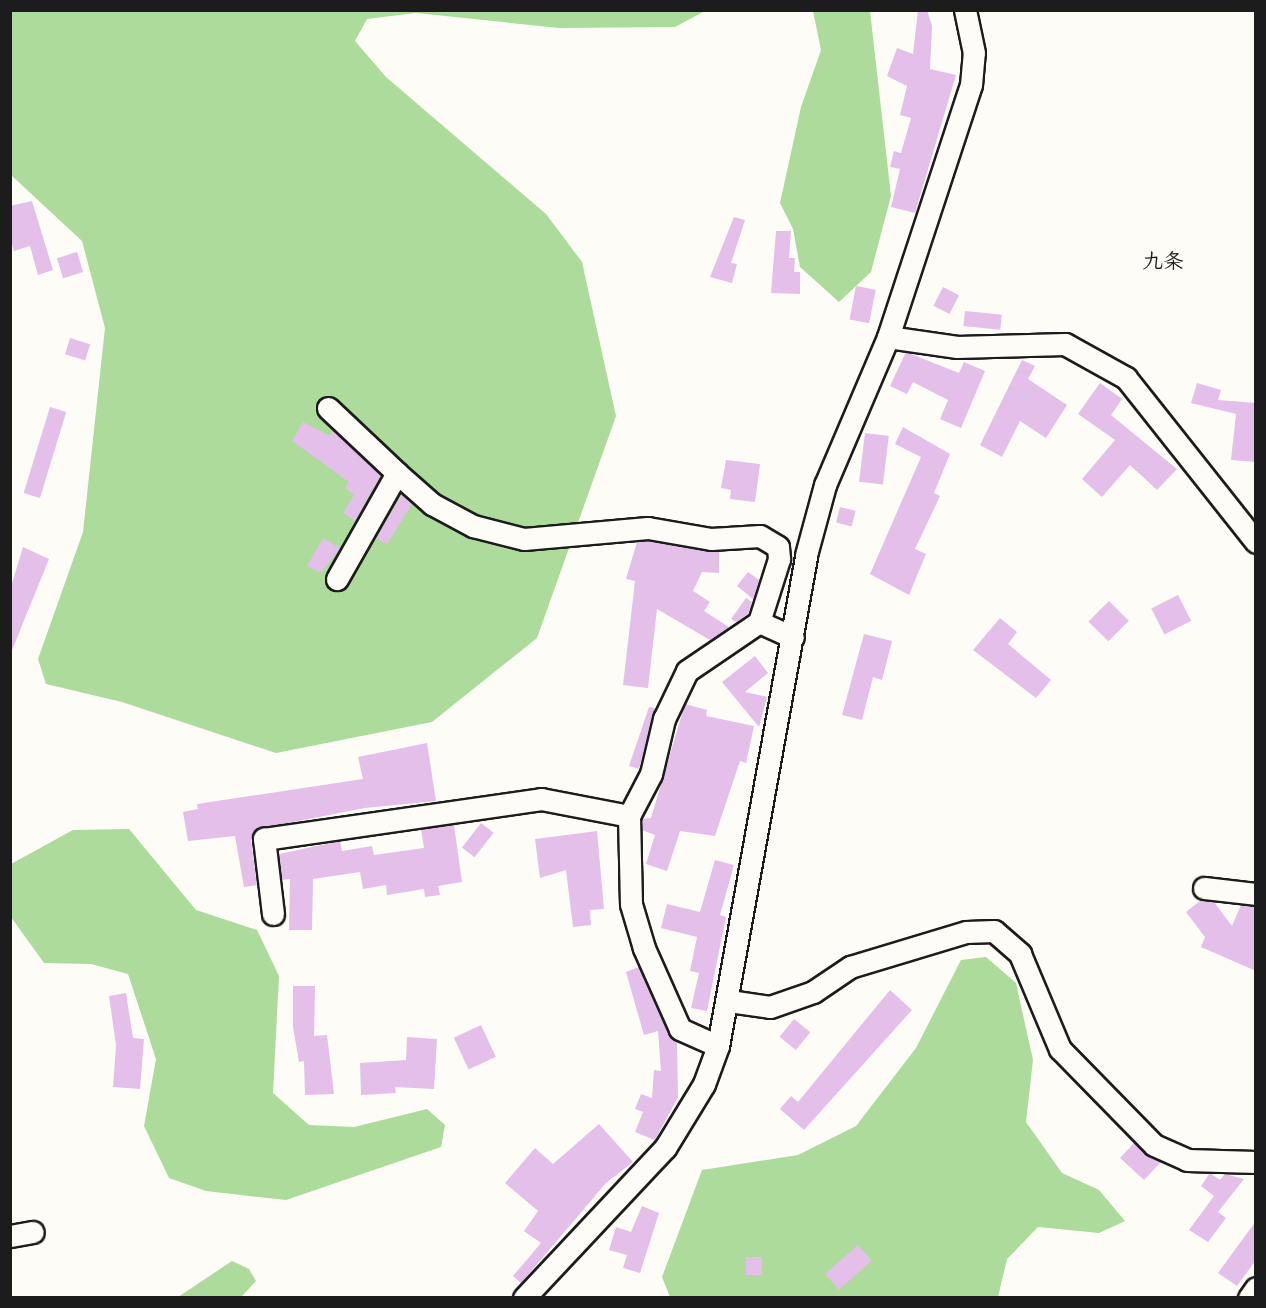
<!DOCTYPE html>
<meta charset="utf-8">
<style>
body{margin:0}
#map{position:relative;width:1266px;height:1308px;overflow:hidden;background:#fdfcf7;font-family:"Shantell Sans","Klee One",sans-serif}
div>[style]{position:absolute}
.green>*{inset:0;background:#acdb9b}
.building>*{inset:0;background:#e3bfea;transform-origin:0 0}
.roads{filter:drop-shadow(2px 0 #1c1c1c) drop-shadow(-2px 0 #1c1c1c) drop-shadow(0 2px #1c1c1c) drop-shadow(0 -2px #1c1c1c)}
.minor>*{height:21px;margin:-10.5px;padding:0 10.5px;transform-origin:10.5px;border-radius:10.5px;background:#fdfcf7}
span{translate:-50% -50%;white-space:nowrap;text-align:center;line-height:1.15;-webkit-text-stroke:5px #fdfcf7;paint-order:stroke}
.quarter-label{font-size:21px;color:#1c1c1c;font-weight:700}
.frame{position:absolute;inset:0;border:12px solid #1c1c1c;pointer-events:none}
</style>
<div id="map">
<div class="green">
<i style="clip-path:polygon(10px 11px,705px 11px,675px 27px,559px 28px,416px 13px,367px 19px,355px 41px,386px 77px,546px 214px,582px 262px,616px 416px,537px 638px,432px 722px,276px 753px,122px 702px,46px 684px,38px 659px,83px 532px,105px 328px,82px 241px,11px 175px)"></i>
<i style="clip-path:polygon(813px 11px,870px 11px,891px 196px,871px 272px,839px 302px,800px 267px,793px 229px,780px 203px,801px 107px,821px 50px)"></i>
<i style="clip-path:polygon(129px 829px,196px 910px,257px 930px,279px 976px,273px 1093px,309px 1125px,354px 1127px,427px 1109px,445px 1125px,441px 1147px,286px 1200px,206px 1191px,169px 1178px,144px 1126px,156px 1059px,128px 974px,91px 964px,44px 963px,11px 917px,11px 864px,73px 830px)"></i>
<i style="clip-path:polygon(986px 957px,1016px 983px,1033px 1060px,1026px 1122px,1062px 1173px,1099px 1190px,1125px 1221px,1099px 1233px,1038px 1227px,1007px 1259px,998px 1297px,670px 1297px,662px 1277px,702px 1170px,798px 1155px,856px 1126px,916px 1048px,961px 960px)"></i>
<i style="clip-path:polygon(232px 1261px,249px 1269px,256px 1281px,241px 1297px,178px 1297px)"></i>
</div>
<div class="building">
<i style="clip-path:polygon(918px 10px,927px 10px,932px 26px,930px 69px,956px 75px,915px 213px,891px 207px,900px 169px,890px 167px,894px 151px,901px 153px,911px 118px,900px 115px,907px 86px,887px 76px,897px 48px,913px 54px)"></i>
<i style="clip-path:polygon(32px 201px,53px 270px,38px 275px,30px 246px,14px 251px,10px 239px,10px 206px)"></i>
<i style="clip-path:polygon(734px 217px,745px 220px,731px 263px,737px 264px,732px 283px,710px 277px)"></i>
<i style="clip-path:polygon(776px 231px,791px 231px,789px 258px,795px 258px,794px 272px,800px 272px,800px 294px,771px 293px)"></i>
<i style="left:77px;top:252px;width:21px;height:21px;rotate:73deg"></i>
<i style="left:856px;top:286px;width:20px;height:34px;rotate:11deg"></i>
<i style="left:943px;top:287px;width:18px;height:21px;rotate:27deg"></i>
<i style="left:965px;top:311px;width:37px;height:15px;rotate:6deg"></i>
<i style="left:70px;top:338px;width:21px;height:17px;rotate:17deg"></i>
<i style="clip-path:polygon(906px 352px,959px 373px,964px 362px,985px 371px,961px 428px,940px 419px,948px 400px,913px 382px,907px 394px,890px 386px)"></i>
<i style="clip-path:polygon(1022px 360px,1035px 366px,1028px 379px,1067px 405px,1046px 438px,1020px 421px,1002px 457px,980px 445px)"></i>
<i style="clip-path:polygon(1100px 383px,1122px 399px,1111px 415px,1177px 469px,1157px 490px,1130px 465px,1102px 497px,1082px 479px,1115px 440px,1078px 414px)"></i>
<i style="clip-path:polygon(1197px 383px,1221px 390px,1218px 400px,1256px 403px,1256px 462px,1231px 460px,1236px 414px,1191px 403px)"></i>
<i style="left:50px;top:407px;width:17px;height:90px;rotate:17deg"></i>
<i style="clip-path:polygon(303px 422px,330px 436px,333px 431px,381px 475px,355px 521px,343px 513px,354px 495px,345px 488px,349px 482px,292px 441px)"></i>
<i style="clip-path:polygon(903px 427px,950px 454px,934px 493px,940px 496px,915px 549px,926px 554px,909px 595px,870px 574px,921px 457px,895px 444px)"></i>
<i style="left:865px;top:433px;width:24px;height:49px;rotate:7deg"></i>
<i style="clip-path:polygon(726px 460px,760px 464px,755px 502px,730px 499px,731px 490px,721px 488px)"></i>
<i style="clip-path:polygon(402px 494px,412px 504px,387px 544px,376px 538px)"></i>
<i style="left:840px;top:507px;width:16px;height:16px;rotate:14deg"></i>
<i style="clip-path:polygon(323px 538px,340px 548px,321px 573px,307px 566px)"></i>
<i style="clip-path:polygon(647px 541px,719px 551px,719px 573px,702px 572px,693px 591px,710px 602px,704px 611px,729px 627px,710px 640px,657px 609px,648px 688px,623px 685px,635px 581px,626px 579px,637px 542px)"></i>
<i style="clip-path:polygon(23px 547px,49px 559px,10px 655px,10px 590px)"></i>
<i style="clip-path:polygon(748px 572px,759px 580px,753px 599px,737px 586px)"></i>
<i style="left:1178px;top:595px;width:29px;height:30px;rotate:63deg"></i>
<i style="clip-path:polygon(746px 598px,752px 602px,748px 614px,736px 622px,731px 619px)"></i>
<i style="left:1109px;top:601px;width:28px;height:29px;rotate:45deg"></i>
<i style="clip-path:polygon(1000px 618px,1017px 632px,1008px 644px,1051px 680px,1036px 698px,973px 650px)"></i>
<i style="clip-path:polygon(864px 634px,892px 641px,882px 680px,873px 677px,862px 720px,842px 715px)"></i>
<i style="clip-path:polygon(755px 656px,768px 673px,745px 692px,767px 697px,759px 727px,722px 682px)"></i>
<i style="clip-path:polygon(685px 704px,707px 710px,706px 716px,754px 726px,746px 763px,740px 761px,715px 836px,680px 831px,667px 871px,646px 864px,655px 835px,642px 830px,642px 819px,651px 818px)"></i>
<i style="clip-path:polygon(649px 707px,655px 708px,639px 769px,629px 766px)"></i>
<i style="clip-path:polygon(427px 743px,436px 801px,365px 808px,257px 829px,251px 840px,257px 885px,244px 887px,235px 836px,188px 841px,183px 812px,198px 809px,197px 804px,363px 779px,358px 757px)"></i>
<i style="left:481px;top:823px;width:16px;height:31px;rotate:38deg"></i>
<i style="clip-path:polygon(454px 825px,462px 882px,438px 886px,440px 895px,425px 897px,424px 889px,387px 895px,386px 885px,363px 889px,360px 872px,313px 879px,312px 930px,289px 930px,290px 879px,282px 880px,279px 854px,340px 841px,342px 851px,372px 846px,374px 855px,424px 848px,421px 829px)"></i>
<i style="clip-path:polygon(597px 831px,604px 909px,590px 910px,591px 925px,573px 927px,566px 870px,540px 878px,535px 839px)"></i>
<i style="clip-path:polygon(715px 860px,734px 865px,720px 915px,726px 917px,707px 1011px,691px 1008px,699px 973px,690px 971px,697px 937px,661px 928px,667px 904px,700px 912px)"></i>
<i style="clip-path:polygon(1201px 900px,1214px 902px,1232px 926px,1241px 905px,1256px 907px,1256px 971px,1201px 947px,1205px 937px,1186px 912px)"></i>
<i style="clip-path:polygon(639px 967px,677px 1041px,678px 1097px,655px 1140px,635px 1132px,643px 1112px,635px 1109px,641px 1094px,652px 1098px,654px 1070px,661px 1071px,658px 1031px,644px 1035px,626px 972px)"></i>
<i style="clip-path:polygon(293px 986px,315px 986px,314px 1036px,327px 1035px,334px 1094px,305px 1095px,304px 1061px,299px 1062px,293px 1027px)"></i>
<i style="clip-path:polygon(890px 990px,912px 1010px,804px 1130px,780px 1109px,791px 1096px,798px 1102px)"></i>
<i style="clip-path:polygon(126px 993px,133px 1038px,144px 1039px,140px 1089px,113px 1087px,116px 1045px,109px 996px)"></i>
<i style="left:794px;top:1019px;width:21px;height:23px;rotate:39deg"></i>
<i style="left:481px;top:1025px;width:35px;height:30px;rotate:65deg"></i>
<i style="clip-path:polygon(407px 1037px,437px 1039px,434px 1089px,395px 1087px,396px 1093px,361px 1095px,360px 1063px,406px 1060px)"></i>
<i style="clip-path:polygon(599px 1124px,633px 1162px,606px 1183px,521px 1283px,513px 1276px,541px 1243px,524px 1231px,538px 1211px,505px 1183px,535px 1148px,553px 1164px)"></i>
<i style="clip-path:polygon(1134px 1143px,1161px 1162px,1144px 1180px,1120px 1158px)"></i>
<i style="clip-path:polygon(1210px 1173px,1220px 1180px,1225px 1174px,1244px 1179px,1218px 1212px,1226px 1218px,1208px 1242px,1189px 1230px,1214px 1196px,1201px 1186px)"></i>
<i style="clip-path:polygon(642px 1206px,659px 1213px,640px 1273px,623px 1268px,627px 1255px,609px 1250px,616px 1227px,631px 1232px)"></i>
<i style="clip-path:polygon(1256px 1221px,1256px 1260px,1237px 1286px,1218px 1273px)"></i>
<i style="left:858px;top:1245px;width:21px;height:44px;rotate:49deg"></i>
<i style="left:762px;top:1257px;width:18px;height:16px;rotate:90deg"></i>
</div>
<div class="roads">
<div class="minor">
<i style="left:888px;top:337px;width:70px;rotate:8.2deg"></i>
<i style="left:957px;top:347px;width:108px;rotate:-1.6deg"></i>
<i style="left:1065px;top:344px;width:70px;rotate:29.1deg"></i>
<i style="left:1126px;top:378px;width:209px;rotate:51.6deg"></i>
<i style="left:328px;top:408px;width:95px;rotate:43.3deg"></i>
<i style="left:397px;top:473px;width:122px;rotate:119.5deg"></i>
<i style="left:397px;top:473px;width:47px;rotate:41.5deg"></i>
<i style="left:432px;top:504px;width:47px;rotate:28.2deg"></i>
<i style="left:473px;top:526px;width:53px;rotate:14.3deg"></i>
<i style="left:524px;top:539px;width:124px;rotate:-5.1deg"></i>
<i style="left:648px;top:528px;width:64px;rotate:9.9deg"></i>
<i style="left:711px;top:539px;width:49px;rotate:-3.5deg"></i>
<i style="left:760px;top:536px;width:21px;rotate:31deg"></i>
<i style="left:778px;top:547px;width:12px;rotate:85deg"></i>
<i style="left:779px;top:559px;width:66px;rotate:107.6deg"></i>
<i style="left:1204px;top:888px;width:52px;rotate:6.6deg"></i>
<i style="left:273px;top:914px;width:76px;rotate:-96.8deg"></i>
<i style="left:264px;top:839px;width:280px;rotate:-8.2deg"></i>
<i style="left:541px;top:799px;width:90px;rotate:10.9deg"></i>
<i style="left:729px;top:1001px;width:41px;rotate:8.3deg"></i>
<i style="left:770px;top:1007px;width:46px;rotate:-19.2deg"></i>
<i style="left:813px;top:992px;width:45px;rotate:-34deg"></i>
<i style="left:850px;top:967px;width:121px;rotate:-16.8deg"></i>
<i style="left:966px;top:932px;width:28px;rotate:-2deg"></i>
<i style="left:994px;top:931px;width:35px;rotate:41deg"></i>
<i style="left:1020px;top:954px;width:103px;rotate:67.2deg"></i>
<i style="left:1060px;top:1049px;width:134px;rotate:45.6deg"></i>
<i style="left:1154px;top:1145px;width:36px;rotate:24deg"></i>
<i style="left:1187px;top:1160px;width:69px;rotate:1.7deg"></i>
<i style="left:718px;top:1046px;width:42px;rotate:-155.9deg"></i>
<i style="left:680px;top:1029px;width:89px;rotate:-114deg"></i>
<i style="left:644px;top:948px;width:46px;rotate:-106.5deg"></i>
<i style="left:631px;top:904px;width:88px;rotate:-91.3deg"></i>
<i style="left:629px;top:816px;width:47px;rotate:-62.4deg"></i>
<i style="left:651px;top:774px;width:57px;rotate:-76.7deg"></i>
<i style="left:664px;top:719px;width:53px;rotate:-64.4deg"></i>
<i style="left:687px;top:671px;width:87px;rotate:-34.2deg"></i>
<i style="left:759px;top:622px;width:37px;rotate:24deg"></i>
<i style="left:10px;top:1236px;width:23px;rotate:-10deg"></i>
<i style="left:524px;top:1298px;width:206px;rotate:-46.8deg"></i>
<i style="left:665px;top:1148px;width:75px;rotate:-58.6deg"></i>
<i style="left:704px;top:1084px;width:40px;rotate:-69.8deg"></i>
<i style="left:718px;top:1046px;width:499px;rotate:-79.8deg"></i>
<i style="left:806px;top:555px;width:73px;rotate:-74.8deg"></i>
<i style="left:825px;top:485px;width:161px;rotate:-66.9deg"></i>
<i style="left:888px;top:337px;width:265px;rotate:-71.8deg"></i>
<i style="left:971px;top:85px;width:32px;rotate:-85deg"></i>
<i style="left:974px;top:53px;width:44px;rotate:-101.8deg"></i>
<i style="left:1249px;top:1298px;width:12px;rotate:-55deg"></i>
</div>
</div>
<div class="quarter-label">
<span style="left:1163px;top:261px">九条</span>
</div>
<div class="frame"></div>
</div>
